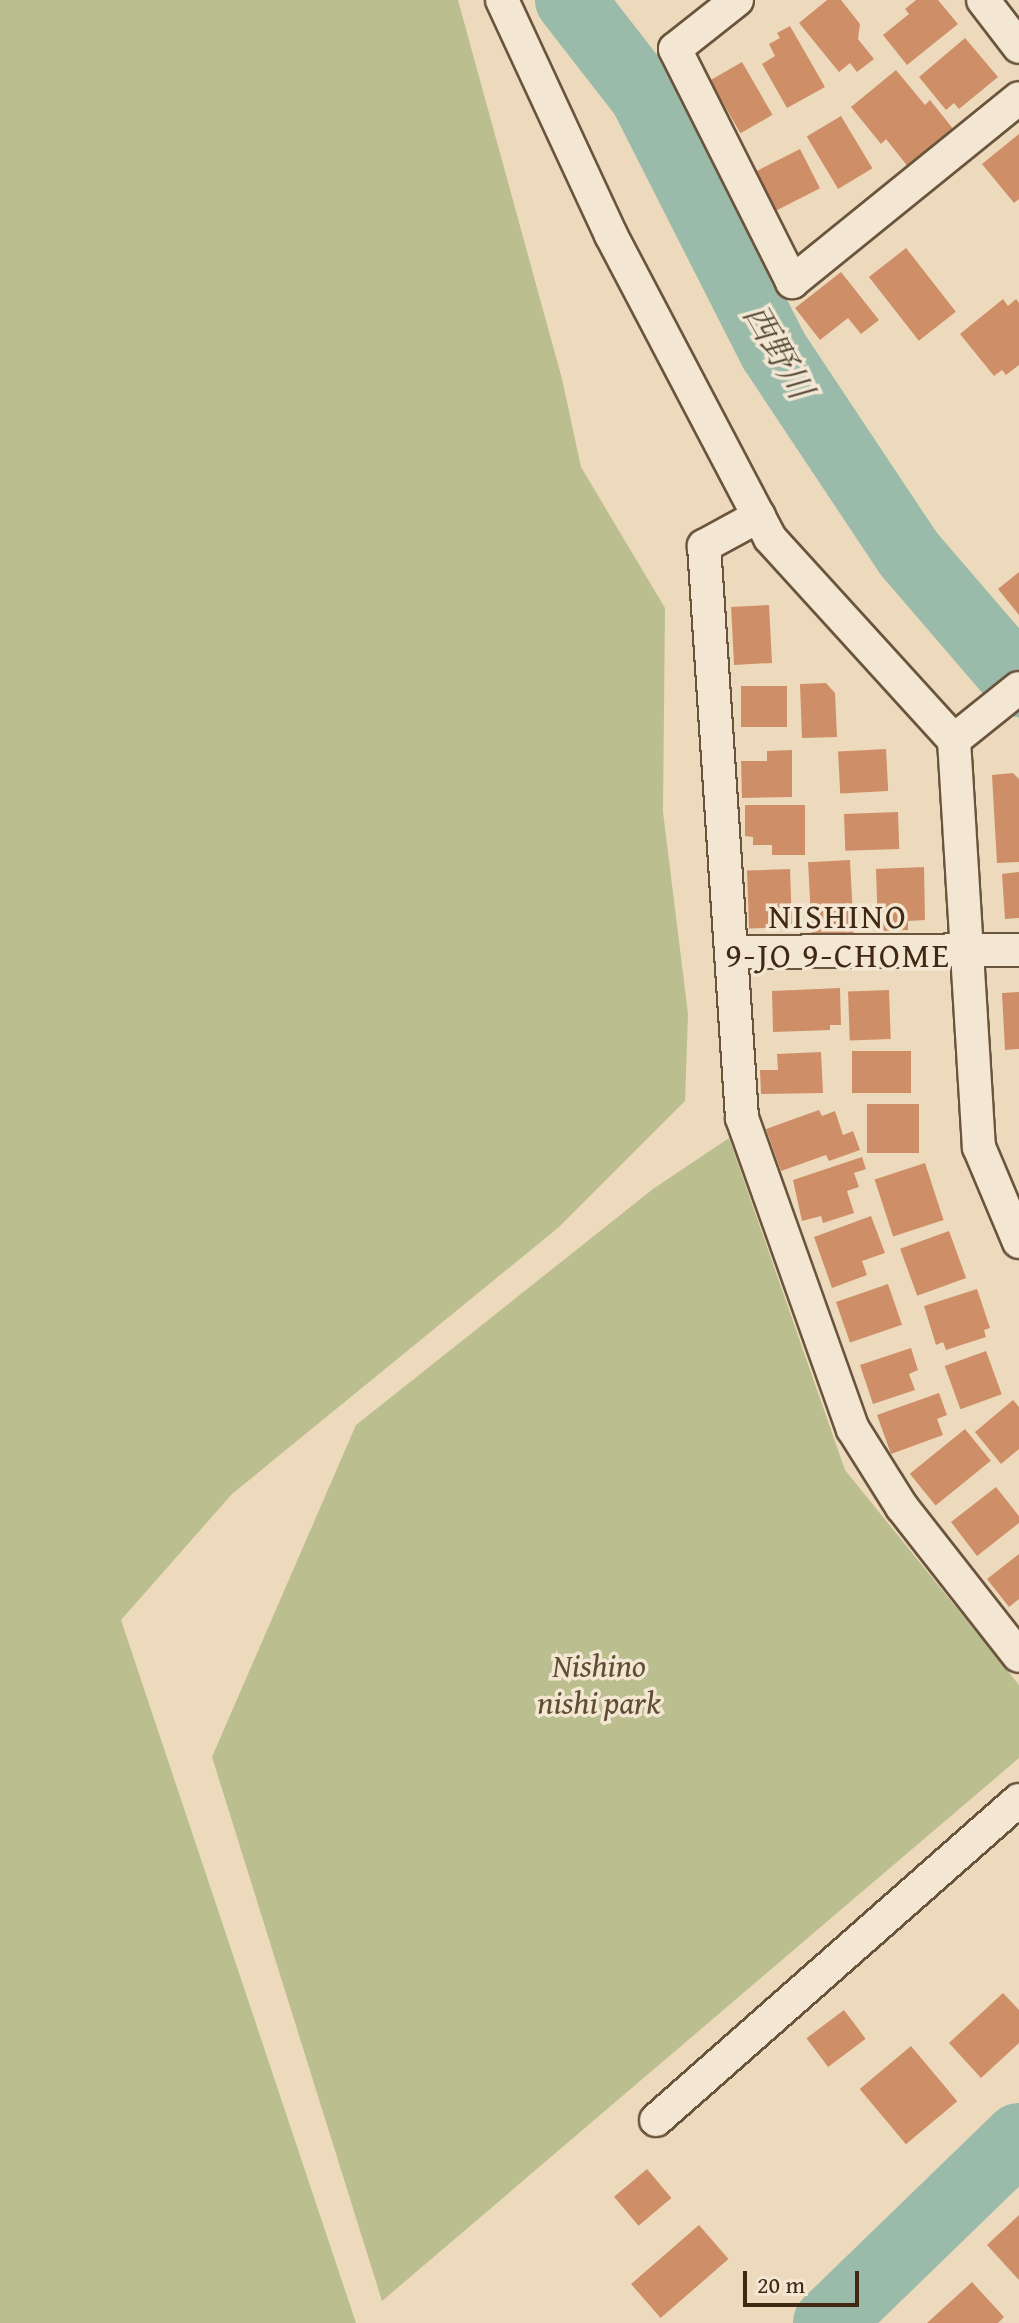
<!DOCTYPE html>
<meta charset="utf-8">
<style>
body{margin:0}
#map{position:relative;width:1019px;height:2323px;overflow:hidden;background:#eddabc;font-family:"Gentium Book Plus","Noto Serif JP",serif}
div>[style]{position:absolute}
.green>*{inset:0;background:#bbbe8e}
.river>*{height:70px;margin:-35px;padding:0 35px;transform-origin:35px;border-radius:35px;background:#9abbaa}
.building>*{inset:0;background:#ce8f68;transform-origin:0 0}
.roads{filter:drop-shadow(2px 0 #6b543c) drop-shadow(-2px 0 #6b543c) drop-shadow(0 2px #6b543c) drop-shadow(0 -2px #6b543c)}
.minor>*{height:32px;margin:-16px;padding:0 16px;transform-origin:16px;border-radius:16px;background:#f3e7d3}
span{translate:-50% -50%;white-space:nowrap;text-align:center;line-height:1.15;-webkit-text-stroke:7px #f3e7d3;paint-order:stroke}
.park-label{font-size:32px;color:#5f4e31;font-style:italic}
.water-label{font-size:34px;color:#564d38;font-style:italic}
.neighbourhood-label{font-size:34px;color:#402812;letter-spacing:2px}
.scale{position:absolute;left:743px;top:2271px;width:116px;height:36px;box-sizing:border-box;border:4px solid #402812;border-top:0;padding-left:10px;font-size:24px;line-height:28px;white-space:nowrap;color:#402812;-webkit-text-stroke:6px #f3e7d3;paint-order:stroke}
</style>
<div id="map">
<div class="green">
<i style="clip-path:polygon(0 0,458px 0,562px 379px,581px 467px,665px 608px,663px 812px,688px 1014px,685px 1101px,559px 1227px,232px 1494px,121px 1620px,356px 2323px,0 2323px)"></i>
<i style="clip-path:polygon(729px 1138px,845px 1470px,1019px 1685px,1019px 1758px,382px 2301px,212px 1757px,356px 1425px,653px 1189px)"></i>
</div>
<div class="river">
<i style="left:570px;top:0;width:120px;rotate:52.1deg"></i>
<i style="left:644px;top:95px;width:287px;rotate:63.1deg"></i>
<i style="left:774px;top:351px;width:244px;rotate:56.4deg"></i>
<i style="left:909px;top:554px;width:169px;rotate:49.3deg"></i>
<i style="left:828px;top:2323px;width:266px;rotate:-44.1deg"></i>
</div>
<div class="building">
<i style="clip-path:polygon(827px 0,841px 0,860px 24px,858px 39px,874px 59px,857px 72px,850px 63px,839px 72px,799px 23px)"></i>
<i style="clip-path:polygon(916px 0,938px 0,958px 24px,907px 65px,883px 35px,909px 14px,905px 9px)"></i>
<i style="clip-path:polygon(790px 26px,825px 87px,787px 108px,762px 64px,775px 56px,769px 44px,780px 38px,777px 33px)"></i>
<i style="clip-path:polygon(965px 38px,998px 77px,959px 109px,954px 103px,946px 110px,919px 77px)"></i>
<i style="left:742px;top:62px;width:61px;height:37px;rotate:60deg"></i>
<i style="clip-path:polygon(896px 70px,925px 105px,930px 100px,954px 130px,909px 168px,886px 139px,881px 144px,851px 107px)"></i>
<i style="left:841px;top:116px;width:61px;height:40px;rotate:59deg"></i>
<i style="clip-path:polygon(1019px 134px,1019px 199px,1014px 203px,982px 164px)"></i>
<i style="left:800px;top:149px;width:44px;height:50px;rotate:63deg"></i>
<i style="left:906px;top:248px;width:81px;height:47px;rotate:52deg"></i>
<i style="clip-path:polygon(841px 272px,879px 320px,861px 334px,848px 318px,820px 340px,795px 308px)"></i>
<i style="clip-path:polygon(1003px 299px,1008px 306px,1016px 299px,1019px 303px,1019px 365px,1006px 375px,1002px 370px,994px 376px,960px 334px)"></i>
<i style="clip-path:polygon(1019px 572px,1019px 615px,998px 589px)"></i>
<i style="left:769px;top:605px;width:58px;height:38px;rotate:87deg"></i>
<i style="clip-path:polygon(826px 683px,835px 693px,837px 737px,802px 738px,800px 684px)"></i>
<i style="left:787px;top:686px;width:41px;height:46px;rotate:90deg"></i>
<i style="left:886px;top:749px;width:42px;height:48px;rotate:87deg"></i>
<i style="clip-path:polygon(792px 750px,792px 797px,742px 798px,741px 761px,767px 761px,767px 751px)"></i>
<i style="clip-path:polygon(1013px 773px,1019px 779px,1019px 862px,997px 863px,992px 775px)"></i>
<i style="clip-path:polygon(745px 805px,805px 805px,805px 855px,772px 855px,772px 845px,753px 845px,753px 837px,745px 836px)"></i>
<i style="left:898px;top:812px;width:37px;height:54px;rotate:88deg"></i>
<i style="left:850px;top:860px;width:78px;height:42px;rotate:87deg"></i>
<i style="clip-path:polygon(924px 867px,925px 920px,908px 921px,908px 930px,878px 931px,876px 869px)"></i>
<i style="left:790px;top:869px;width:58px;height:43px;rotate:88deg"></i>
<i style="clip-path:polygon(1019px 872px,1019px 918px,1005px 919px,1002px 874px)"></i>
<i style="clip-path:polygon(840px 988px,841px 1025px,830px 1025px,830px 1030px,773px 1032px,772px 991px)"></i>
<i style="left:889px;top:990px;width:49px;height:41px;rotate:88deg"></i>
<i style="clip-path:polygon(1019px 992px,1019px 1049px,1005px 1050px,1002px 993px)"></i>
<i style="left:911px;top:1051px;width:42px;height:59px;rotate:90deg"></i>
<i style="clip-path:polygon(821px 1052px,823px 1093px,761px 1094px,760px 1070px,778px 1070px,777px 1054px)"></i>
<i style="left:867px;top:1104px;width:52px;height:49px"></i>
<i style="clip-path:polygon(819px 1110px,822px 1116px,835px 1111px,843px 1135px,853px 1131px,860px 1150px,829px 1161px,826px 1155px,781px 1171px,766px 1129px)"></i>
<i style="clip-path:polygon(862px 1157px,866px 1169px,854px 1173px,859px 1187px,847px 1191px,854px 1213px,823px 1223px,821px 1216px,802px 1221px,793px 1180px)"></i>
<i style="left:925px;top:1163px;width:60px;height:53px;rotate:72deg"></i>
<i style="clip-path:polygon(871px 1216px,885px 1253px,862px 1261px,867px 1275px,832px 1288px,814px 1237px)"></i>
<i style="left:949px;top:1231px;width:50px;height:52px;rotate:70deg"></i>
<i style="left:888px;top:1284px;width:43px;height:55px;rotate:71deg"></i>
<i style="clip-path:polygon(977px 1289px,990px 1328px,984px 1330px,986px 1337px,946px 1350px,943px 1342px,936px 1345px,924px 1306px)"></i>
<i style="clip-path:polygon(911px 1348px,918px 1370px,909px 1374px,915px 1390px,873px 1404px,860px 1365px)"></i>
<i style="left:986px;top:1351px;width:46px;height:44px;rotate:70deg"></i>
<i style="clip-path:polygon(939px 1393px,947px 1415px,937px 1419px,943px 1435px,891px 1454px,877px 1415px)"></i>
<i style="clip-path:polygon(1013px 1400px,1019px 1407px,1019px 1449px,1001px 1464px,975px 1432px)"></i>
<i style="left:965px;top:1429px;width:41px;height:71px;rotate:51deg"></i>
<i style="clip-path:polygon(996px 1487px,1019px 1516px,1019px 1523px,977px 1556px,951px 1522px)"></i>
<i style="clip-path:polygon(1019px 1554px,1019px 1599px,1009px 1607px,987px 1579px)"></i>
<i style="clip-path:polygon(1003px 1993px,1019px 2010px,1019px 2043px,981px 2078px,949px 2043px)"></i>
<i style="left:844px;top:2010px;width:36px;height:47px;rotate:53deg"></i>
<i style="left:911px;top:2046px;width:72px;height:67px;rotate:50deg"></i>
<i style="left:647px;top:2169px;width:38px;height:43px;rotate:50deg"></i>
<i style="clip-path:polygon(1019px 2215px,1019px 2280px,987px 2245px)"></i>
<i style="left:699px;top:2225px;width:45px;height:90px;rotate:49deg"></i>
<i style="clip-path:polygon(972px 2282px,1004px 2317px,998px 2323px,927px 2323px)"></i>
</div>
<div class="roads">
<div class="minor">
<i style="left:502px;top:0;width:259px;rotate:65.1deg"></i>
<i style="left:611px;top:235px;width:342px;rotate:62.3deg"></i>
<i style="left:770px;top:538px;width:273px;rotate:47.7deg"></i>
<i style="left:954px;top:740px;width:408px;rotate:86.5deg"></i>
<i style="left:979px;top:1147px;width:103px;rotate:67.2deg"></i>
<i style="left:737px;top:0;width:79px;rotate:141.7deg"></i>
<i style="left:675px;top:49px;width:261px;rotate:63.3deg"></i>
<i style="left:792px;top:282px;width:292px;rotate:-39deg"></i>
<i style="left:983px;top:0;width:59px;rotate:52.5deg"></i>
<i style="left:759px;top:516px;width:63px;rotate:151.4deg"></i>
<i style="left:704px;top:546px;width:573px;rotate:86.2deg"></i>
<i style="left:742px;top:1118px;width:330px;rotate:70.4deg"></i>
<i style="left:853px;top:1429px;width:92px;rotate:57.9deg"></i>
<i style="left:902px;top:1507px;width:189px;rotate:51.9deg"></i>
<i style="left:954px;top:740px;width:83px;rotate:-38.7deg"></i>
<i style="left:731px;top:952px;width:288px;rotate:-0.4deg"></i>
<i style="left:656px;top:2120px;width:484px;rotate:-41.4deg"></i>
</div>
</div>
<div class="park-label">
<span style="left:599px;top:1685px">Nishino<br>nishi park</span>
</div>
<div class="water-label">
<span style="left:779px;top:351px;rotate:60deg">西野川</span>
</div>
<div class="neighbourhood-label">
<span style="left:838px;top:935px">NISHINO<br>9-JO 9-CHOME</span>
</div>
<div class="scale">20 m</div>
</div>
